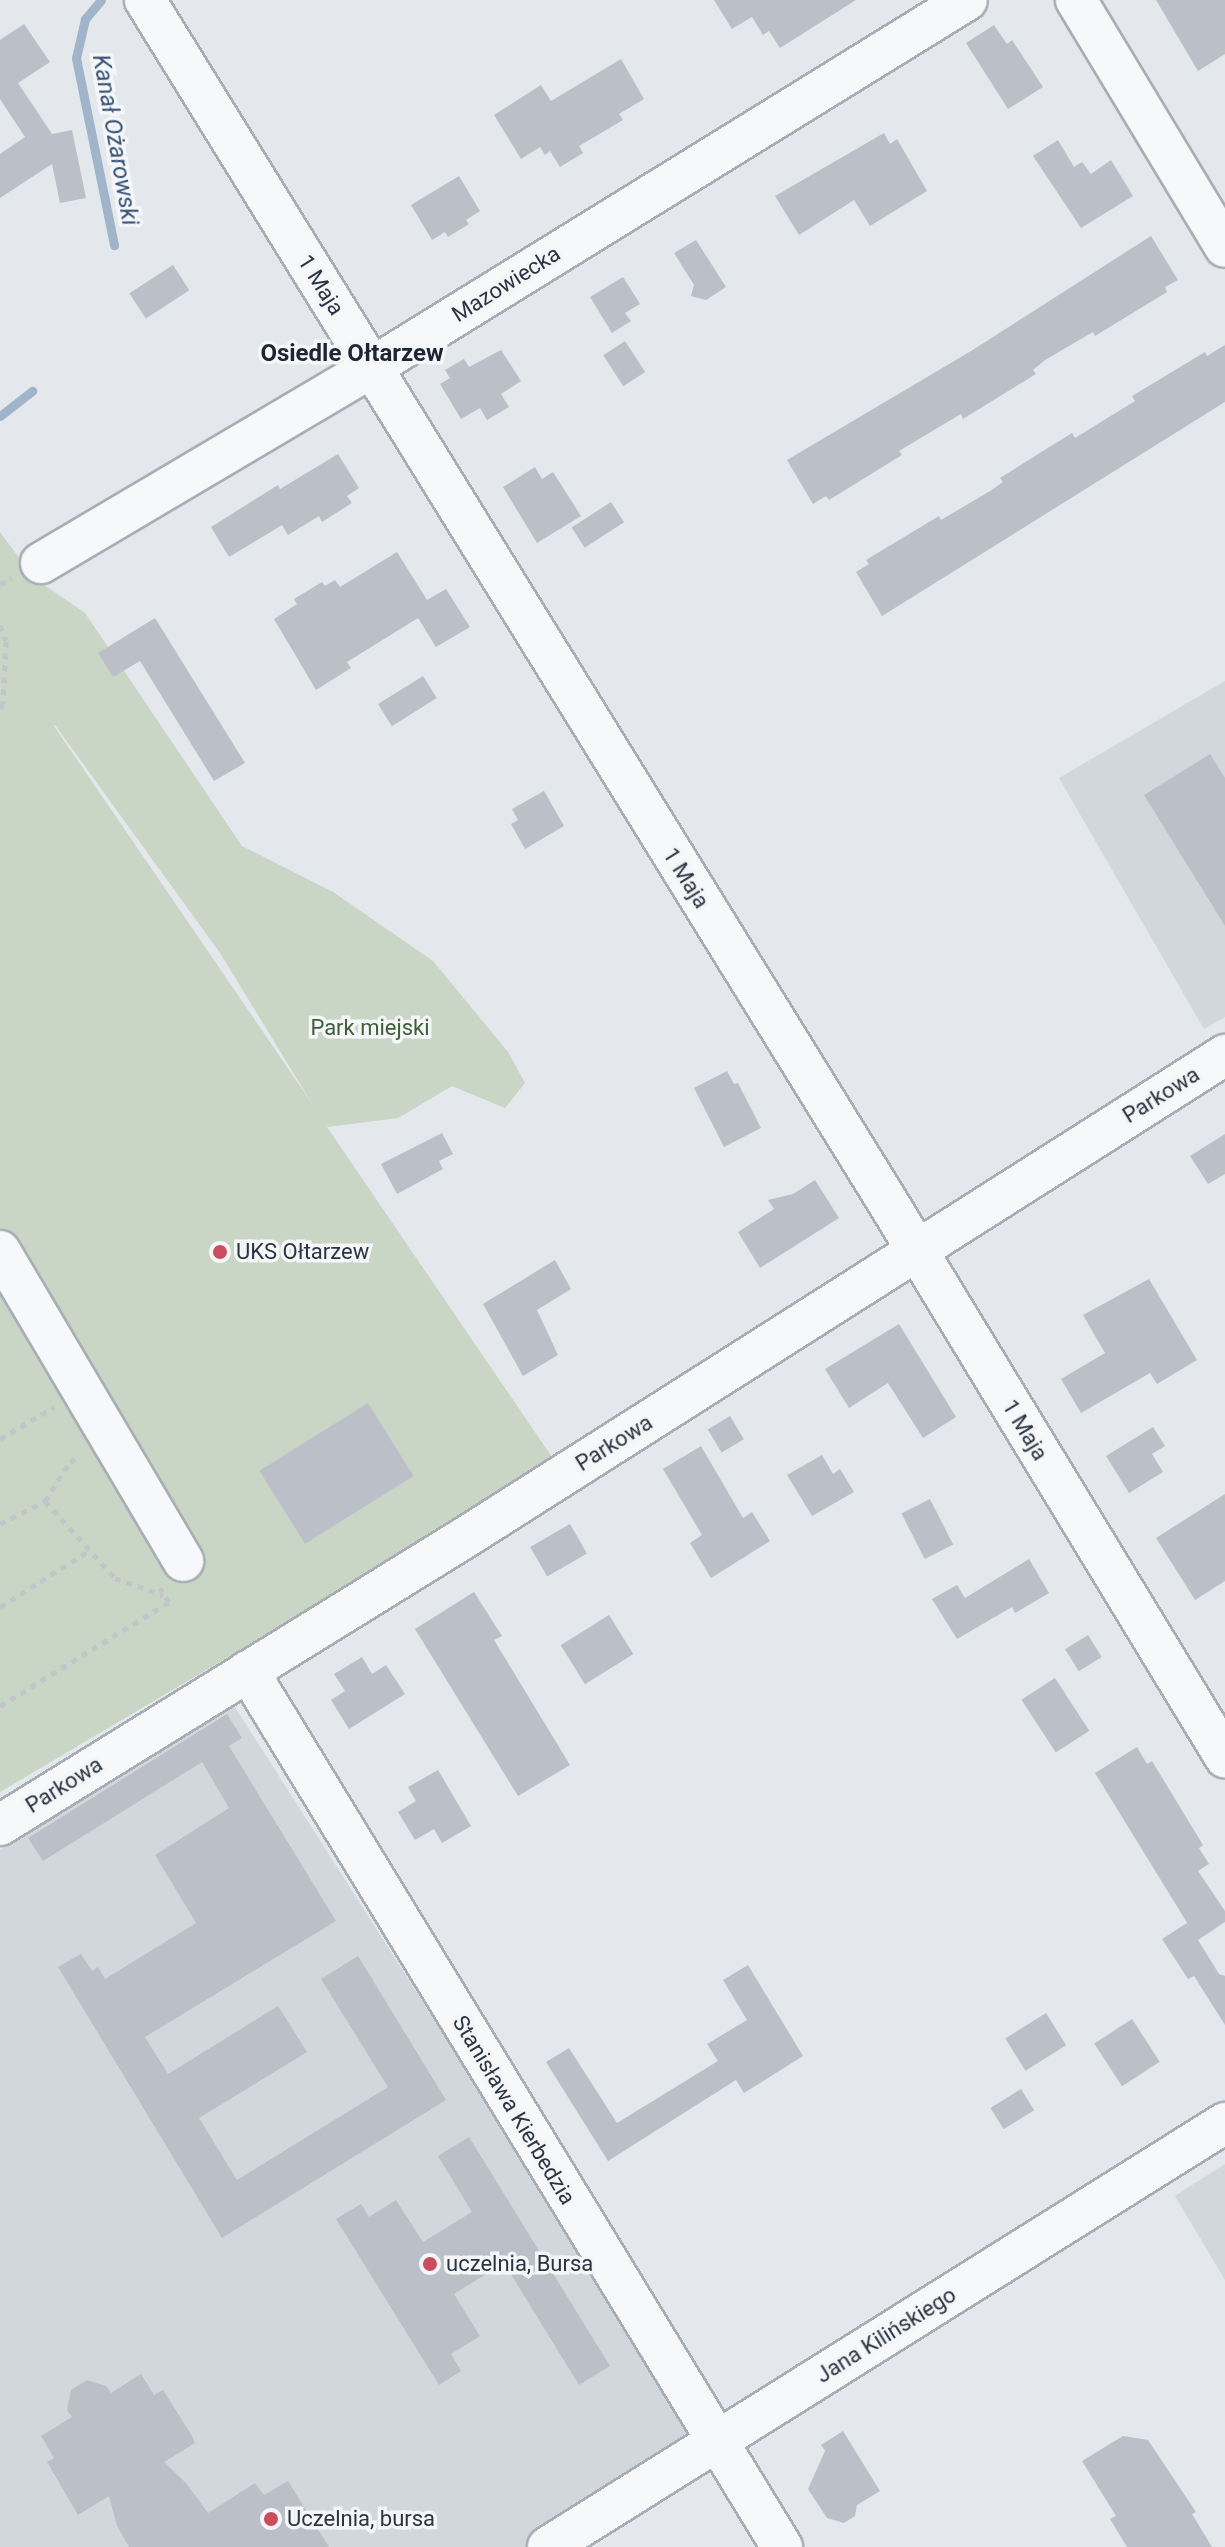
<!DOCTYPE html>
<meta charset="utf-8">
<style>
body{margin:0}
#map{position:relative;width:1225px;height:2547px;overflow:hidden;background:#e4e7eb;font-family:Roboto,sans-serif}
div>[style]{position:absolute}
.built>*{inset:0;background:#d2d6dd}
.green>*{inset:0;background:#c9d5c5}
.stream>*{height:9px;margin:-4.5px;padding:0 4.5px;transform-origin:4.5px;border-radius:4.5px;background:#a0b4ca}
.building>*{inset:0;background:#bbc0c8;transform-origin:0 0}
.path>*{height:5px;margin-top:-2.5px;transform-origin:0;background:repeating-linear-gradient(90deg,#c2c5ca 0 6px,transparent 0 12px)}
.roads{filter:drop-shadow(2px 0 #a9aeb5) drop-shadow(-2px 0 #a9aeb5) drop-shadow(0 2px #a9aeb5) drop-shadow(0 -2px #a9aeb5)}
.minor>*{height:40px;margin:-20px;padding:0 20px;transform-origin:20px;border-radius:20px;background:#f7f8fa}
.dots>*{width:22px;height:22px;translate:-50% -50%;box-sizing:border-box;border:4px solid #f4f6f8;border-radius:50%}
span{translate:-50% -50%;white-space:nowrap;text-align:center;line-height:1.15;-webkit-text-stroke:7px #f4f6f8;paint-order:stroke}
.street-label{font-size:22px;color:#2c3443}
.park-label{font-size:22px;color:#405f39}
.poi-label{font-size:22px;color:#2c3443}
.left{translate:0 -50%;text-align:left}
.water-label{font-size:24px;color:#375276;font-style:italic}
.neighbourhood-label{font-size:24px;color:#1e2534;font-weight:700}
</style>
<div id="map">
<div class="built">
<i style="clip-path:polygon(1225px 681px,1225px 1017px,1204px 1029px,1059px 778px)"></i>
<i style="clip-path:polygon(233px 1704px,701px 2439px,529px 2547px,0 2547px,0 1850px)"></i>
<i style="clip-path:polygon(1225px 2164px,1225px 2280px,1175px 2196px)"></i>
</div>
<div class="green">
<i style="clip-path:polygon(evenodd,0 532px,34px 578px,85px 613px,242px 846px,333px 892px,433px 961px,508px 1052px,525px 1083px,505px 1108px,452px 1086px,398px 1118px,327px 1127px,556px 1463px,0 1792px,0 532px,55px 725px,220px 953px,313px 1105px,54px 726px,55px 725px)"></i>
</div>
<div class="stream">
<i style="left:101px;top:0;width:25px;rotate:130deg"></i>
<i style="left:85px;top:19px;width:40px;rotate:103deg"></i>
<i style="left:76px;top:58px;width:191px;rotate:78.5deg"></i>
<i style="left:0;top:416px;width:41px;rotate:-38deg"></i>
</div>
<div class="building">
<i style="clip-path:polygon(714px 0,856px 0,780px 48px,769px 31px,763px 35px,752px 17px,732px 29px)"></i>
<i style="clip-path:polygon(1156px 0,1225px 0,1225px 54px,1198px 71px)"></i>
<i style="clip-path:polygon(24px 24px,50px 62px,18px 83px,52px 134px,72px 130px,86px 198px,60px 203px,52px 164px,0 198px,0 154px,25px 137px,0 99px,0 40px)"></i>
<i style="clip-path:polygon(994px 25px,1007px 44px,1012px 40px,1043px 87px,1008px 109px,966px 43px)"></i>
<i style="clip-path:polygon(621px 59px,644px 99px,619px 114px,623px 120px,579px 146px,583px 153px,560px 167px,550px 151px,545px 155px,540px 147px,521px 159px,494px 115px,541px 85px,551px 101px)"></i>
<i style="clip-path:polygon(884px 133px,890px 144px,897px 139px,927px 191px,870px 226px,854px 200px,799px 235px,775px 196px)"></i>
<i style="clip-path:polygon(1058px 140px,1074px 167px,1082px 162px,1091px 174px,1111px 160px,1133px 196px,1081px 228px,1033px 156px)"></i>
<i style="clip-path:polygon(459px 176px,480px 211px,466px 220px,469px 224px,448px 237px,445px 232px,432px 240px,411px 205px)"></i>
<i style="clip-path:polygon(1151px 236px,1178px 280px,1165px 287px,1167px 292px,1095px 336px,1093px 332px,1045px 360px,1033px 370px,1036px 374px,963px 419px,961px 414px,929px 433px,899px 451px,902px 455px,829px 500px,826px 496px,813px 504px,787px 460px,971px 351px)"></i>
<i style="clip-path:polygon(696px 240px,726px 287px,706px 300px,691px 296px,694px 285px,674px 253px)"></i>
<i style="left:173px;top:265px;width:30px;height:52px;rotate:57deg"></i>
<i style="clip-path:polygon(623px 277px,640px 304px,625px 313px,631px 321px,612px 333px,590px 297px)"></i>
<i style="left:625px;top:341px;width:37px;height:26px;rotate:57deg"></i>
<i style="clip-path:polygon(1225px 345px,1225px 402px,882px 616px,856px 572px,869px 564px,866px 560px,939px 516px,941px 520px,990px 491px,1003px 482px,1000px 478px,1027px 461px,1072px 433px,1075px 438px,1135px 401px,1132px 396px,1205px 352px,1207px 356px)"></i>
<i style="clip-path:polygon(501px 350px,521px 381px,501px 394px,509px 407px,487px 420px,480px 408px,461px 419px,440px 384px,450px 378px,445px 370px,464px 359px,469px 367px)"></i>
<i style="clip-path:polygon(338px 454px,359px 488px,347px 496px,352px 503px,322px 522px,319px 516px,288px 535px,282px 525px,229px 557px,211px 527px,278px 485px,280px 489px)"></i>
<i style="clip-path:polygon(535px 467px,542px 479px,553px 472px,581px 516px,537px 543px,503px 487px)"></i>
<i style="left:611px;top:502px;width:24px;height:47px;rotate:57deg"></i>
<i style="clip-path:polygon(397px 552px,427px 600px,446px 589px,470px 627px,436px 647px,418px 618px,347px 662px,351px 668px,316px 690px,274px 619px,297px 604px,294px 599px,322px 582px,325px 586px,335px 580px,340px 587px)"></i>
<i style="clip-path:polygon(155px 618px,245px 763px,214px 781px,140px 661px,113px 677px,98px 653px)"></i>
<i style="left:423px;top:676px;width:26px;height:53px;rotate:58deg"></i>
<i style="clip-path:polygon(1210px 754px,1225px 778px,1225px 926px,1144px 795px)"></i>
<i style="clip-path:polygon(544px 791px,564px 826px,525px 849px,511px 824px,518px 820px,512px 809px)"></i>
<i style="clip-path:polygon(727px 1071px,734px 1084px,738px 1083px,761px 1128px,724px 1147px,694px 1088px)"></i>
<i style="clip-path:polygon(442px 1133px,453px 1154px,439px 1161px,443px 1169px,397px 1194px,381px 1164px)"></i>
<i style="clip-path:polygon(1225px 1134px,1225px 1174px,1208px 1184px,1190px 1156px)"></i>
<i style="clip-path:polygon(815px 1180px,839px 1218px,760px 1268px,738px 1232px,774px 1209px,768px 1200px,793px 1194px)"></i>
<i style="clip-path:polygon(555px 1260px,571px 1289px,537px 1310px,558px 1355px,523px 1376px,483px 1304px)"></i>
<i style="clip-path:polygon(1149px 1279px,1197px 1360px,1157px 1384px,1150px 1373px,1081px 1413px,1061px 1379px,1105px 1353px,1083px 1315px)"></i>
<i style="clip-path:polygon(899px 1324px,956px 1417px,923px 1438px,888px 1383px,849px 1408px,825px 1369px)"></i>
<i style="left:368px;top:1403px;width:86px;height:128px;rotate:58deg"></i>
<i style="left:730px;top:1416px;width:27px;height:26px;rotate:59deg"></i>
<i style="clip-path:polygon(1153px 1427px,1165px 1446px,1152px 1454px,1163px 1472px,1129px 1493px,1106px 1456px)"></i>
<i style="clip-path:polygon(701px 1446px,743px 1518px,752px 1512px,770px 1541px,711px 1578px,690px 1543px,702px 1535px,663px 1469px)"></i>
<i style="clip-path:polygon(822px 1455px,833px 1474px,840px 1469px,854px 1492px,812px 1516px,787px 1475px)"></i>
<i style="clip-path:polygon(1225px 1494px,1225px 1581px,1195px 1600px,1156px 1538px)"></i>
<i style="left:930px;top:1499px;width:51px;height:32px;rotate:63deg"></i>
<i style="left:570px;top:1524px;width:34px;height:46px;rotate:60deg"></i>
<i style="clip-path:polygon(1029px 1559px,1049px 1593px,1015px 1613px,1012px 1607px,957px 1639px,932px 1599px,957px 1585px,965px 1598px)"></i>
<i style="clip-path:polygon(474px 1592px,502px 1636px,494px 1640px,570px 1765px,518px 1796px,415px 1629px)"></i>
<i style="left:609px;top:1615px;width:46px;height:57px;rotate:58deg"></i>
<i style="left:1088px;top:1635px;width:26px;height:27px;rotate:58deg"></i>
<i style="clip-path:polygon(362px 1657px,372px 1674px,386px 1665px,405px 1694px,349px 1729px,331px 1700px,345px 1691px,334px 1674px)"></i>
<i style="left:1055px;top:1678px;width:63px;height:40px;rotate:57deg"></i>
<i style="clip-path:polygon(227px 1714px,242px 1738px,229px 1746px,336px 1921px,145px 2037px,168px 2074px,278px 2006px,307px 2052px,199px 2118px,237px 2180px,388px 2087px,321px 1979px,358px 1956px,446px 2100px,222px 2238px,58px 1967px,81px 1954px,92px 1971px,98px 1967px,105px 1979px,196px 1923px,155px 1855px,229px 1808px,202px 1762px,43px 1861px,28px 1838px)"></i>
<i style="clip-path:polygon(1137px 1747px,1147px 1764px,1152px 1761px,1203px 1845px,1199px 1848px,1209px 1864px,1198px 1871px,1225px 1911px,1225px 1922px,1198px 1940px,1219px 1974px,1225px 1976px,1225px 2025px,1194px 1976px,1188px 1979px,1162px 1939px,1187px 1923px,1194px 1934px,1095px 1773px)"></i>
<i style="clip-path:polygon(438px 1770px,471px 1826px,442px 1843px,434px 1829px,415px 1840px,398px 1812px,416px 1801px,408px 1787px)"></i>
<i style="clip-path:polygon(748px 1965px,803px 2056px,744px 2093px,736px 2080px,608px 2161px,546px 2062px,569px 2048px,617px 2123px,718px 2061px,707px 2044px,747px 2020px,723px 1980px)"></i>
<i style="left:1046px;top:2013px;width:38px;height:48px;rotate:58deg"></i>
<i style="left:1132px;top:2019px;width:51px;height:45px;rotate:57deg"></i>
<i style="left:1021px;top:2089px;width:25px;height:36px;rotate:58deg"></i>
<i style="clip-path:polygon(469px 2137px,610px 2366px,579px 2385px,504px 2263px,454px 2294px,480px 2336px,451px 2354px,461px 2371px,439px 2385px,336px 2219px,361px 2204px,369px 2217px,396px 2200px,423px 2242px,472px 2212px,438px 2156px)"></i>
<i style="clip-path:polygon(141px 2374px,154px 2395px,163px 2390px,192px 2436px,195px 2443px,164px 2462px,186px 2483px,208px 2513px,255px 2483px,264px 2495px,288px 2481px,329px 2547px,129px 2547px,117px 2526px,109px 2496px,78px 2515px,47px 2462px,54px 2458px,41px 2436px,72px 2417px,67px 2410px,71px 2390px,87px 2380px,106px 2386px,111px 2393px)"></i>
<i style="clip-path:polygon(843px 2431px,880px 2491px,857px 2505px,855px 2516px,844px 2523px,827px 2518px,808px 2489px,825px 2451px,821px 2445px)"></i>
<i style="clip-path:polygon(1123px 2436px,1148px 2440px,1196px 2512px,1192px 2514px,1212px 2547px,1127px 2547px,1110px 2519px,1116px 2516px,1082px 2461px)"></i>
</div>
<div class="path">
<i style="left:0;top:584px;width:13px;rotate:-27deg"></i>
<i style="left:0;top:625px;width:17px;rotate:69deg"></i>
<i style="left:6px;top:641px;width:63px;rotate:92.7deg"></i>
<i style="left:3px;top:704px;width:5px;rotate:127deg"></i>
<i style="left:0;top:1439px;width:63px;rotate:-30.7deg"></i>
<i style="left:45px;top:1501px;width:104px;rotate:47.7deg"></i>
<i style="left:115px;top:1578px;width:51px;rotate:19.5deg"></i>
<i style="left:0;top:1524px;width:51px;rotate:-27.1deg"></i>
<i style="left:45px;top:1501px;width:46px;rotate:-57.3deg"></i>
<i style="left:70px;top:1462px;width:11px;rotate:-38deg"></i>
<i style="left:0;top:1607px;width:107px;rotate:-32.3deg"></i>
<i style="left:0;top:1706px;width:198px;rotate:-31.6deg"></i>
<i style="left:169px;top:1602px;width:17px;rotate:-123deg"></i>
</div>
<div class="roads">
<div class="minor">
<i style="left:145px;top:0;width:1406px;rotate:58.29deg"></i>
<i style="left:884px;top:1196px;width:657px;rotate:58.71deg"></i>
<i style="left:1076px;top:0;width:288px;rotate:58.9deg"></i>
<i style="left:41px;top:563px;width:383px;rotate:-30.6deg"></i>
<i style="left:371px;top:368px;width:700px;rotate:-31.69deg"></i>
<i style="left:0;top:1251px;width:360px;rotate:59.4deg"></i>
<i style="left:248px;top:1671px;width:1026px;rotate:58.63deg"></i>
<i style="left:0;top:1825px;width:551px;rotate:-31.73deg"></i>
<i style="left:469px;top:1535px;width:896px;rotate:-32.41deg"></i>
<i style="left:548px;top:2547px;width:799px;rotate:-32.06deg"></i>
</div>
</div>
<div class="dots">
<i style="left:220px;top:1252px;background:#cb4e5e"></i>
<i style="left:430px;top:2264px;background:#cb4e5e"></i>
<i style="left:271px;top:2519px;background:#cb4e5e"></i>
</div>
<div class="street-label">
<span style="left:506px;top:284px;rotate:-32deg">Mazowiecka</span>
<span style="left:321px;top:285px;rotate:58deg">1 Maja</span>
<span style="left:686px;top:878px;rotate:58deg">1 Maja</span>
<span style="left:1161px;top:1095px;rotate:-32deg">Parkowa</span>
<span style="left:1025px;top:1430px;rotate:59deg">1 Maja</span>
<span style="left:614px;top:1443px;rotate:-32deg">Parkowa</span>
<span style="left:64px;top:1785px;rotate:-32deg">Parkowa</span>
<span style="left:514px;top:2110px;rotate:59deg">Stanisława Kierbedzia</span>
<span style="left:886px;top:2335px;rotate:-32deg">Jana Kilińskiego</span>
</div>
<div class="park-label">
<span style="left:370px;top:1028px">Park miejski</span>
</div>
<div class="poi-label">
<span class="left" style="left:236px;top:1252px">UKS Ołtarzew</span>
<span class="left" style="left:446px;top:2264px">uczelnia, Bursa</span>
<span class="left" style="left:287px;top:2519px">Uczelnia, bursa</span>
</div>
<div class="water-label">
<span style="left:115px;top:140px;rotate:80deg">Kanał Ożarowski</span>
</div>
<div class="neighbourhood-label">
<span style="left:352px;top:354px">Osiedle Ołtarzew</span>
</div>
</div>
